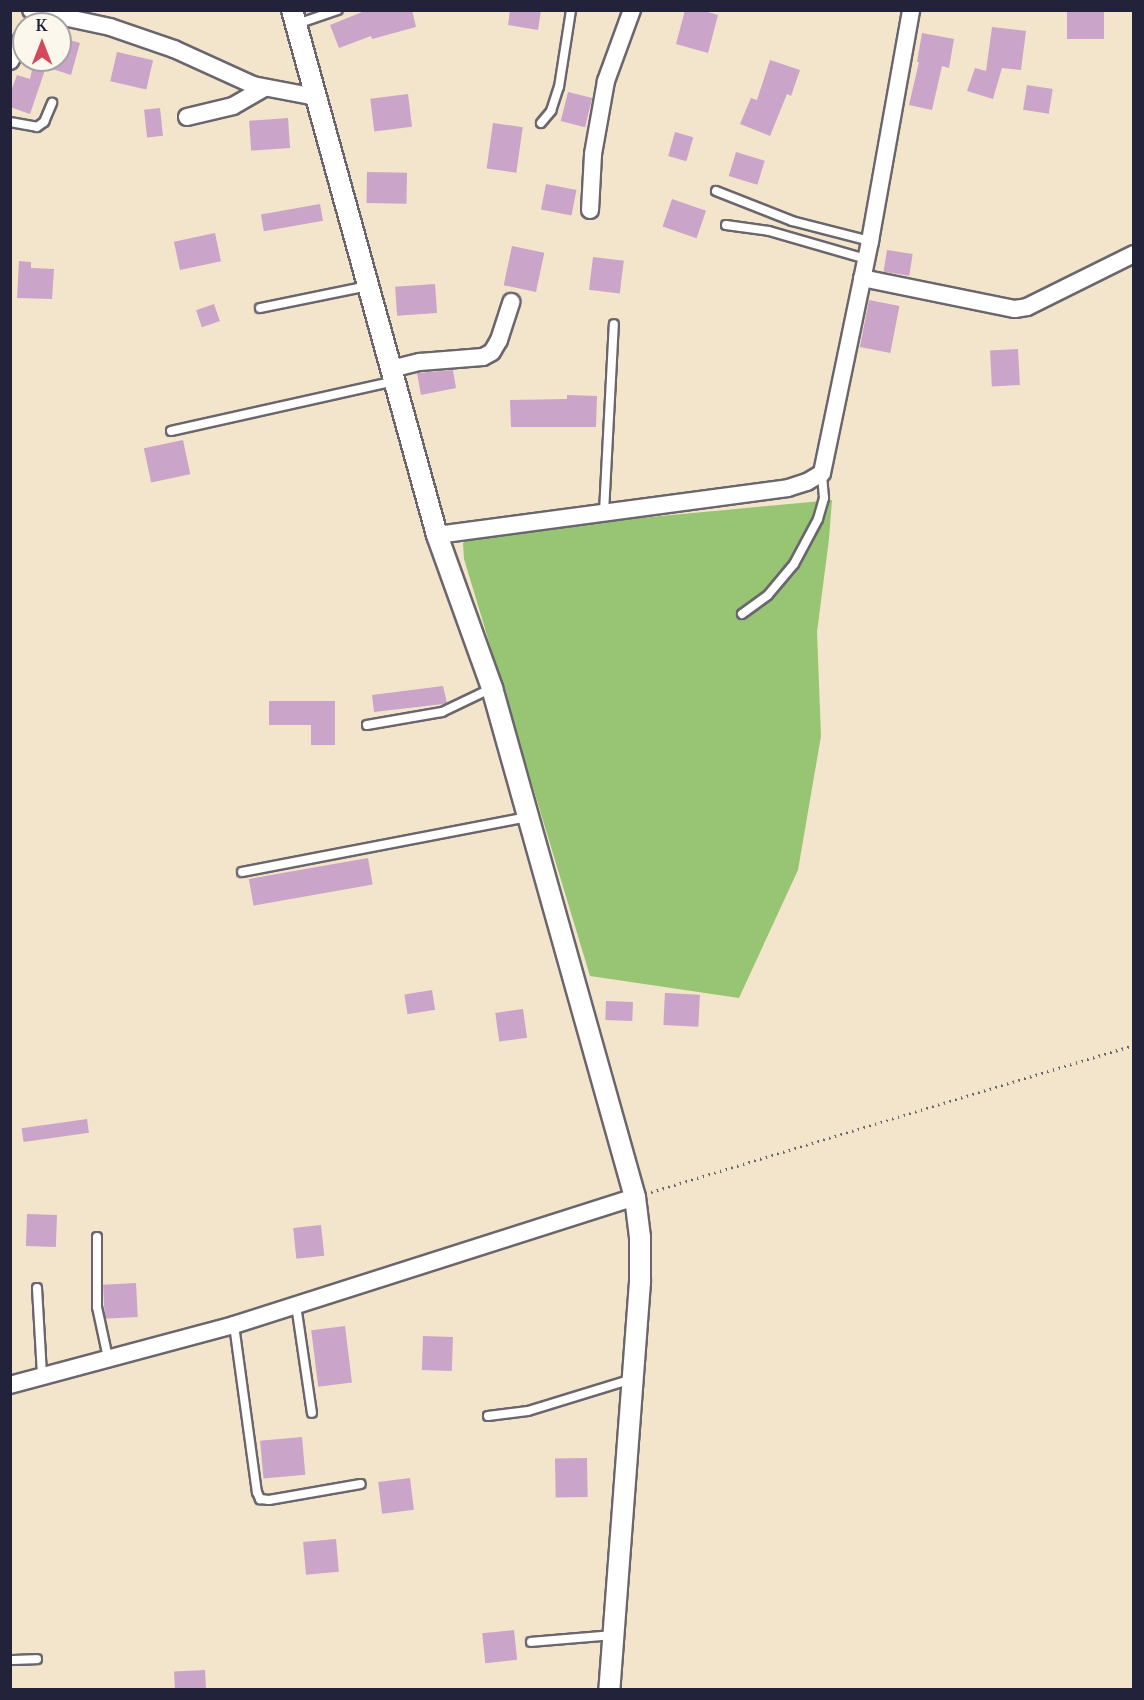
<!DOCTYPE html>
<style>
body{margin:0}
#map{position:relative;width:1144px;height:1700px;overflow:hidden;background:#f2e5cb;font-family:Cardo,serif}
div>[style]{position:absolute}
.green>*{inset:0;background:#98c573}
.building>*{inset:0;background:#cba4c9;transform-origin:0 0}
.path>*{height:3px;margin-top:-1.5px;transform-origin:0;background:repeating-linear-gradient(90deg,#6b666d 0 1.5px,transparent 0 6px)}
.roads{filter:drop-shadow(2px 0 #6b666d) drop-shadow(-2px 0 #6b666d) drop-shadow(0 2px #6b666d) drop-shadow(0 -2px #6b666d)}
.service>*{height:8px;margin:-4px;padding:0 4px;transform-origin:4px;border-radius:4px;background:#fff}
.minor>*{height:16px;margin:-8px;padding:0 8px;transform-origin:8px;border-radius:8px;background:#fff}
.tertiary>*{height:20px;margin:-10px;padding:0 10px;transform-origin:10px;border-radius:10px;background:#fff}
span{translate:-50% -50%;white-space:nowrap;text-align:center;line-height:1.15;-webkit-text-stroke:5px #fbf7ec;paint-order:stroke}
.frame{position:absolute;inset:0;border:12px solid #22223b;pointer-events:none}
.north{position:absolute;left:12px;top:12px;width:60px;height:60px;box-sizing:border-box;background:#fbf7ec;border:2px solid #a4a2a5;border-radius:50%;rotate:0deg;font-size:16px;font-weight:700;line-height:24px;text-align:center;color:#22223b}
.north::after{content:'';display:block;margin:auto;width:21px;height:27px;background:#d1495b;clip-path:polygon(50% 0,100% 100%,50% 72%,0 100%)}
</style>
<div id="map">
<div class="green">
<i style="clip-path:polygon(832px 500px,829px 539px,817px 632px,821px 736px,798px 870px,739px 998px,590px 976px,464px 559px,463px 543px,479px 533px)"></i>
</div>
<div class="building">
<i style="clip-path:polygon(367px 10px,412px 10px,416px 27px,372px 39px,371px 36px,339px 48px,330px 25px)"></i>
<i style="clip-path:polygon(510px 10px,541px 10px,538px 30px,508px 25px)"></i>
<i style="clip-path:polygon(685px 10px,701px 10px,718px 15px,708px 53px,676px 44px)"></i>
<i style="left:1067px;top:10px;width:37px;height:29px"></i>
<i style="clip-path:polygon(992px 27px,1026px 31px,1021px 70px,1002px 68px,993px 99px,967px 91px,975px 68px,986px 71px)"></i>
<i style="clip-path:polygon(922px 33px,954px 39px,949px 68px,942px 66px,932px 110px,909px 105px,919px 62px,917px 62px)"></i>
<i style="clip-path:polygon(60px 37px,80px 43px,71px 75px,46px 67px,30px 114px,10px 107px,10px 94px,17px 75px,30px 79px,34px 60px,60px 60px)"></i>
<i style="left:117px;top:52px;width:37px;height:30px;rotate:13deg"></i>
<i style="clip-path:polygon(770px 60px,800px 70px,791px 96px,787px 94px,770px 136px,740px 124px,751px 98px,757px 100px)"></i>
<i style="left:1027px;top:85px;width:26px;height:25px;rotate:9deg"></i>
<i style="left:568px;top:92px;width:25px;height:30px;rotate:14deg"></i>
<i style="left:408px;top:94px;width:33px;height:38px;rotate:83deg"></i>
<i style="left:160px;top:108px;width:28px;height:16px;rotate:84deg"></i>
<i style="left:288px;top:118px;width:30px;height:39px;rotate:86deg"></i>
<i style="left:493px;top:123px;width:30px;height:46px;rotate:8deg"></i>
<i style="left:675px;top:132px;width:19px;height:25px;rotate:16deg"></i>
<i style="left:736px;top:152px;width:30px;height:25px;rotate:17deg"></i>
<i style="left:367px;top:172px;width:40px;height:31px;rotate:1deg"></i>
<i style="left:546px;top:184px;width:31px;height:26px;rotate:11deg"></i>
<i style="left:672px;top:199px;width:36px;height:29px;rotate:19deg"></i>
<i style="left:320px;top:204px;width:17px;height:60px;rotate:80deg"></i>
<i style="left:215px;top:233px;width:29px;height:42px;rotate:78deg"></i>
<i style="left:512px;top:246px;width:33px;height:40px;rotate:12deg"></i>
<i style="left:887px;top:250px;width:26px;height:22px;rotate:9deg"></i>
<i style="left:593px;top:257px;width:31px;height:33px;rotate:7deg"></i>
<i style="clip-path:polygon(19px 261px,31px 262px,31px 268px,54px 269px,52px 299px,17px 298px)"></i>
<i style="left:435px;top:284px;width:29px;height:40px;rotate:86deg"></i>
<i style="left:869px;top:300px;width:31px;height:48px;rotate:11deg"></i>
<i style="left:214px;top:304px;width:18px;height:19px;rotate:71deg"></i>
<i style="left:1018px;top:349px;width:36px;height:28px;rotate:87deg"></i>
<i style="clip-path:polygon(453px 370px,456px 388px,421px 395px,417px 373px)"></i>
<i style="clip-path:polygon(567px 395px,597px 396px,596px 427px,511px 427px,510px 400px,567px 399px)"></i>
<i style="left:183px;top:440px;width:35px;height:40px;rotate:78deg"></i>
<i style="clip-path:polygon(443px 686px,447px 703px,443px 704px,374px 712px,372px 695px)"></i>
<i style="clip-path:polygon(269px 701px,335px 701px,335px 745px,311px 745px,311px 725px,269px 725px)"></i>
<i style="left:368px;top:858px;width:27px;height:121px;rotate:80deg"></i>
<i style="left:432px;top:990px;width:20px;height:28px;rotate:81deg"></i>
<i style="left:665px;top:993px;width:35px;height:32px;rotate:3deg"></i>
<i style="left:606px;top:1001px;width:27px;height:19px;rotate:2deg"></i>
<i style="left:523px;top:1009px;width:29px;height:28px;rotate:82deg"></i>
<i style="left:87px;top:1119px;width:14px;height:66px;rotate:82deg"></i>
<i style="left:27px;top:1214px;width:30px;height:32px;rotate:2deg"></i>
<i style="left:321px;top:1225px;width:31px;height:28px;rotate:84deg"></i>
<i style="left:136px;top:1283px;width:34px;height:33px;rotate:87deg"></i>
<i style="left:345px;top:1326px;width:57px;height:34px;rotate:83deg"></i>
<i style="left:423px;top:1336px;width:30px;height:34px;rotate:2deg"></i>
<i style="left:302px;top:1437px;width:38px;height:42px;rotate:85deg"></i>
<i style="left:587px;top:1458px;width:39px;height:32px;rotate:89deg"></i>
<i style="left:410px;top:1478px;width:32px;height:32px;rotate:83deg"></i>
<i style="left:336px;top:1539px;width:33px;height:33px;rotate:85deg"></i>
<i style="left:514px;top:1630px;width:30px;height:32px;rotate:84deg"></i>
<i style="left:205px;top:1670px;width:19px;height:31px;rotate:87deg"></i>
</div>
<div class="path">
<i style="left:651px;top:1192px;width:505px;rotate:-16.93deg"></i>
</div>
<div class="roads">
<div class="service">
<i style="left:297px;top:24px;width:43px;rotate:-18.9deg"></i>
<i style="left:10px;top:122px;width:27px;rotate:10deg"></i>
<i style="left:37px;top:127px;width:9px;rotate:-36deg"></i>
<i style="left:44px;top:122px;width:21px;rotate:-67deg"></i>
<i style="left:541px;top:123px;width:16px;rotate:-50deg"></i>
<i style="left:551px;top:111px;width:25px;rotate:-72deg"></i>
<i style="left:559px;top:87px;width:78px;rotate:-81.1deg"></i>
<i style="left:716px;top:191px;width:82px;rotate:21.5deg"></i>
<i style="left:792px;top:221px;width:81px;rotate:14.4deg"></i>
<i style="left:726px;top:225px;width:43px;rotate:7.9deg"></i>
<i style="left:769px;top:231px;width:101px;rotate:16.1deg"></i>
<i style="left:260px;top:308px;width:110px;rotate:-11.5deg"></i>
<i style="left:171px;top:431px;width:229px;rotate:-12.6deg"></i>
<i style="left:604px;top:512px;width:188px;rotate:-87deg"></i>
<i style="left:742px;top:614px;width:32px;rotate:-36deg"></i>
<i style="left:768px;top:595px;width:40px;rotate:-50deg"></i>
<i style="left:794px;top:564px;width:51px;rotate:-61.9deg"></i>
<i style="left:818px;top:519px;width:22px;rotate:-74deg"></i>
<i style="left:824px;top:498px;width:25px;rotate:-95deg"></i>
<i style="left:367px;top:725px;width:76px;rotate:-9.8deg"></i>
<i style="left:442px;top:712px;width:55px;rotate:-25.6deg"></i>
<i style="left:242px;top:872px;width:291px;rotate:-10.9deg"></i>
<i style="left:97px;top:1237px;width:70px;rotate:90deg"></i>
<i style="left:97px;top:1307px;width:52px;rotate:77.8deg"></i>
<i style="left:37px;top:1288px;width:88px;rotate:86.7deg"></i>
<i style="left:296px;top:1305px;width:109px;rotate:81.6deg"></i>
<i style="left:234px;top:1325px;width:169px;rotate:82.2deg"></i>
<i style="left:257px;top:1492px;width:8px;rotate:67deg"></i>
<i style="left:260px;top:1499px;width:9px;rotate:6deg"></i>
<i style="left:269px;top:1500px;width:93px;rotate:-9.9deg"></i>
<i style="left:488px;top:1416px;width:40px;rotate:-7.1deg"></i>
<i style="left:528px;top:1411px;width:109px;rotate:-17.1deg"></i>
<i style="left:531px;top:1642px;width:82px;rotate:-4.9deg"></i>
<i style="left:10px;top:1660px;width:27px;rotate:-2deg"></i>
</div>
<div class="minor">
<i style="left:31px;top:10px;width:81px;rotate:12.1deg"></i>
<i style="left:110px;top:27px;width:68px;rotate:19deg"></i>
<i style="left:174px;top:49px;width:87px;rotate:24.5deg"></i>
<i style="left:253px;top:85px;width:64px;rotate:10.8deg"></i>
<i style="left:10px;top:61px;width:29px;rotate:-61deg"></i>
<i style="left:187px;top:117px;width:47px;rotate:-13.4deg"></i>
<i style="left:233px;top:106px;width:36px;rotate:-30deg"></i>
<i style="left:590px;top:210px;width:56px;rotate:-86.9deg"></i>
<i style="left:593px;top:154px;width:74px;rotate:-79.9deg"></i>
<i style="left:606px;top:81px;width:76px;rotate:-69.9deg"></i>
<i style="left:862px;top:278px;width:156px;rotate:11.5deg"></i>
<i style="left:1015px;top:309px;width:12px;rotate:-9deg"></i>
<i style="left:1027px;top:307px;width:119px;rotate:-26.4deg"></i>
<i style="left:391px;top:369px;width:30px;rotate:-14deg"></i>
<i style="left:420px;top:362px;width:63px;rotate:-4.5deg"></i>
<i style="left:483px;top:357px;width:10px;rotate:-29deg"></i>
<i style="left:492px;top:352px;width:14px;rotate:-60deg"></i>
<i style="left:499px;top:340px;width:40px;rotate:-72deg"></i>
<i style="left:437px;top:535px;width:354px;rotate:-7.6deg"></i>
<i style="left:788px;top:488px;width:20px;rotate:-18deg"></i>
<i style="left:807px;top:482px;width:17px;rotate:-31deg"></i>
<i style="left:822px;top:473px;width:237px;rotate:-78.3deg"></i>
<i style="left:870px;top:241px;width:235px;rotate:-79.9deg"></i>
<i style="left:10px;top:1385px;width:232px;rotate:-15deg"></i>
<i style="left:234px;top:1325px;width:421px;rotate:-17.7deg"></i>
</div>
<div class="tertiary">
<i style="left:292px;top:10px;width:545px;rotate:74.56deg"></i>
<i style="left:437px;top:535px;width:163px;rotate:70.2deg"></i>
<i style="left:492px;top:688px;width:529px;rotate:74.31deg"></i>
<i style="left:635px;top:1197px;width:40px;rotate:82.9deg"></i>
<i style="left:640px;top:1237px;width:45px;rotate:90deg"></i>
<i style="left:640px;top:1282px;width:409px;rotate:94.3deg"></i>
</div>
</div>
<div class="frame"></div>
<div class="north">K</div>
</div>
